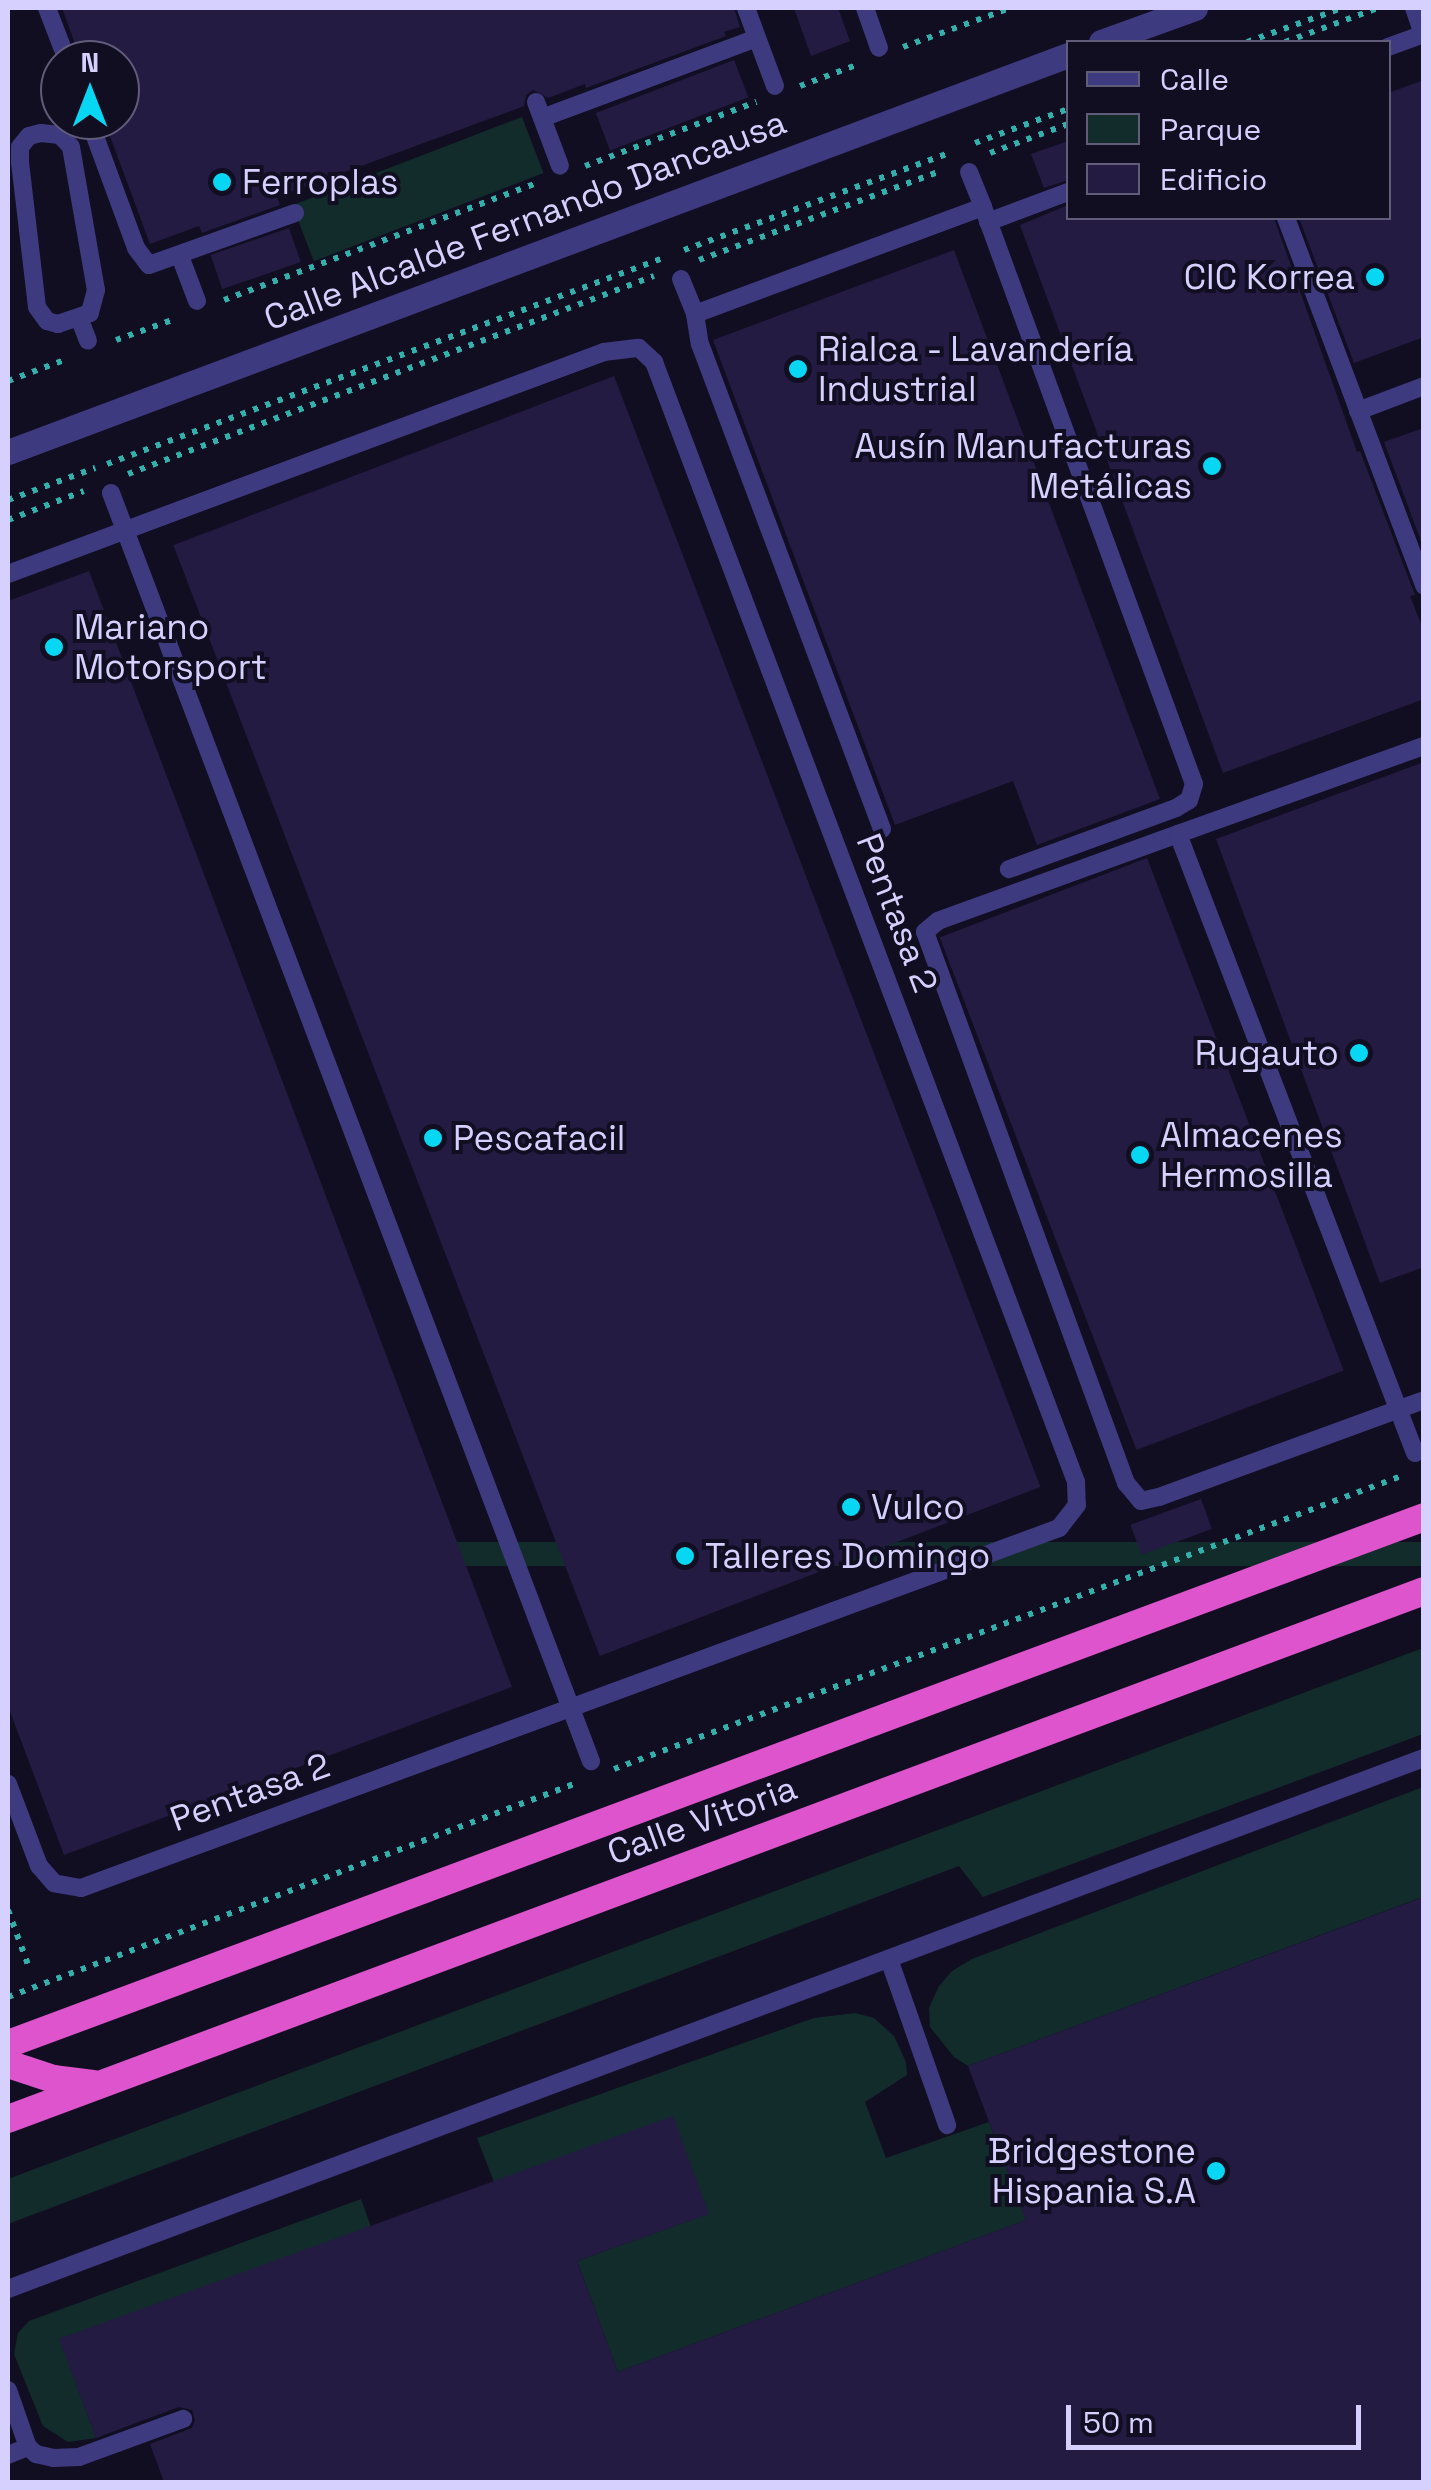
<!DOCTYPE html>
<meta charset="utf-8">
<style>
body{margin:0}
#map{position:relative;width:1431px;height:2490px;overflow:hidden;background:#120e22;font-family:"Space Grotesk",sans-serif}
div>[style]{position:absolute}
.green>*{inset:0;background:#112c2b;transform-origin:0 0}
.building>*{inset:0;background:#231b42;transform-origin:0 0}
.path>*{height:6px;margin-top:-3px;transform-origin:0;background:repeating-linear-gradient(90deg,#32b0ab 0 5px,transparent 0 13px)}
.service>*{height:18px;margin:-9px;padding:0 9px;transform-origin:9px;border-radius:9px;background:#3e3a80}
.minor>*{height:25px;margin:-12.5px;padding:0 12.5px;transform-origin:12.5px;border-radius:12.5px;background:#3e3a80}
.trunk>*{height:28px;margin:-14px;padding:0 14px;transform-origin:14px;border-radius:14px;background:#de54cc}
.dots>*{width:28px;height:28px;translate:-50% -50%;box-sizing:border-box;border:5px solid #120e22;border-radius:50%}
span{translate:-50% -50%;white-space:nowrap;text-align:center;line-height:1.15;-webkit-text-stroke:8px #120e22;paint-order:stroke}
.poi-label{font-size:35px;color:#d6d0fe}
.left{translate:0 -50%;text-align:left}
.right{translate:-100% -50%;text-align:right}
.street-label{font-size:35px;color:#d6d0fe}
.frame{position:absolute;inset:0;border:10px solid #d6d0fe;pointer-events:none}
.legend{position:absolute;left:1066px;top:40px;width:325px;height:180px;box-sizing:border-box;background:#120e22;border:2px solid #605c7a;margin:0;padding:12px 18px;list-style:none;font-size:30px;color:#d6d0fe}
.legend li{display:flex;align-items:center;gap:20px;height:50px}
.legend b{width:50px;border:2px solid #605c7a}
.north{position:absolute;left:40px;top:40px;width:100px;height:100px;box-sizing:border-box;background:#120e22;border:2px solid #605c7a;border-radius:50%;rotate:0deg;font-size:28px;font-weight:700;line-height:40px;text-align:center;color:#d6d0fe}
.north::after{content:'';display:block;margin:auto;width:35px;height:45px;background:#07d7f3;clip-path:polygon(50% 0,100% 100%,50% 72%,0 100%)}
.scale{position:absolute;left:1066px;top:2405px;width:295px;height:45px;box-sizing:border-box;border:5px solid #d6d0fe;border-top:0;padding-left:12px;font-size:30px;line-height:35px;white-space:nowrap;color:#d6d0fe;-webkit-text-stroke:8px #120e22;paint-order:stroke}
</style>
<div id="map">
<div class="green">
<i style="left:522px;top:117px;width:60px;height:246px;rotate:69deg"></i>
<i style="left:1423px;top:1542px;width:24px;height:1383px;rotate:90deg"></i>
<i style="clip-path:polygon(1423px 1648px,1423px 1734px,983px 1897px,959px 1866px,8px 2224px,8px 2179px)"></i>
<i style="clip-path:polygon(1423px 1787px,1423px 1897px,968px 2066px,954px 2057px,930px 2027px,929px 2008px,939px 1986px,952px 1971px,972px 1959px)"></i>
<i style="clip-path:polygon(855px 2013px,874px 2018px,894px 2036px,906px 2062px,907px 2075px,865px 2102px,886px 2158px,989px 2122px,1026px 2220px,618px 2372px,577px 2261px,708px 2214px,494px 2182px,477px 2138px,814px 2018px)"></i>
<i style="clip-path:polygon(361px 2199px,371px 2227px,60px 2339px,96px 2438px,68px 2442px,43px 2426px,14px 2354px,18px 2333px,29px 2321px)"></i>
</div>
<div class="building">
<i style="clip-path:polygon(62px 8px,734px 8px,740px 27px,724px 32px,726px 36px,586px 88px,585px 84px,548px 98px,533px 90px,526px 95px,524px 106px,277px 197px,280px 205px,202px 233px,199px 226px,150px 244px,104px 120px,120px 120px,120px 60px,81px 60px)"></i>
<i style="clip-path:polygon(794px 8px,838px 8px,850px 41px,811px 56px)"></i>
<i style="left:734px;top:60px;width:40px;height:148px;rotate:69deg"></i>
<i style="clip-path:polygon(1424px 80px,1424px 337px,1354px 363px,1299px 218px,1388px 218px,1388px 93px)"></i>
<i style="clip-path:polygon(1068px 141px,1068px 180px,1044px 188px,1031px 154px)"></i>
<i style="clip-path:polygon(1068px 205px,1068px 218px,1274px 218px,1357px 452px,1360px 451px,1415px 595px,1410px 596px,1424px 631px,1424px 699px,1223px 773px,1020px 225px)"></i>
<i style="left:289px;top:228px;width:36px;height:83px;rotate:71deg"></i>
<i style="clip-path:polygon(954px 250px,1160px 799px,1037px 845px,1013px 781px,895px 825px,713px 340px)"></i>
<i style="left:614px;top:376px;width:1190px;height:472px;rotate:69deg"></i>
<i style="clip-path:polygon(1424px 428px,1424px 549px,1384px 442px)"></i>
<i style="clip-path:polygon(89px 571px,512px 1687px,64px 1855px,8px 1706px,8px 601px)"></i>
<i style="clip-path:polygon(1424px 762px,1424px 1267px,1380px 1283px,1216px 839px)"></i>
<i style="left:1147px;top:858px;width:549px;height:222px;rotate:69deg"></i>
<i style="left:1201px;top:1499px;width:32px;height:75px;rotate:70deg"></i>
<i style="clip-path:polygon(1424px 1897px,1424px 2482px,164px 2482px,150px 2444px,192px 2428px,195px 2420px,192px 2410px,179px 2407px,96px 2438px,59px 2339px,673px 2116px,709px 2214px,577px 2261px,618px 2372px,1026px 2220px,968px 2066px)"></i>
</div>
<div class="path">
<i style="left:1247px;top:42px;width:101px;rotate:-19.7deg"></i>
<i style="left:1285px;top:42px;width:99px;rotate:-20.1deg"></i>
<i style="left:903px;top:47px;width:114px;rotate:-20deg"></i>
<i style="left:800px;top:86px;width:63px;rotate:-20.4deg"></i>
<i style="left:975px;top:143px;width:99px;rotate:-20.1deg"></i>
<i style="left:990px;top:153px;width:83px;rotate:-20.4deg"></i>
<i style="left:585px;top:166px;width:183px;rotate:-20.5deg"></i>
<i style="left:684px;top:250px;width:282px;rotate:-20.1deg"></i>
<i style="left:699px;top:260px;width:258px;rotate:-20.2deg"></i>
<i style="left:224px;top:300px;width:337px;rotate:-20.5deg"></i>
<i style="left:116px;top:340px;width:63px;rotate:-19.6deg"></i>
<i style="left:8px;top:381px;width:63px;rotate:-20.4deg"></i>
<i style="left:107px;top:464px;width:593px;rotate:-20.33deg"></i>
<i style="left:128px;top:474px;width:562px;rotate:-20.63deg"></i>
<i style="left:8px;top:500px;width:93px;rotate:-20.2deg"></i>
<i style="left:8px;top:520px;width:81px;rotate:-20.9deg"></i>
<i style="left:614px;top:1769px;width:843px;rotate:-20.41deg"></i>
<i style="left:8px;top:1910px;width:64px;rotate:69.9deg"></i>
<i style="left:8px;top:1997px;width:610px;rotate:-20.63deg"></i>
</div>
<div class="service">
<i style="left:47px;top:8px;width:56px;rotate:69deg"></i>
<i style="left:746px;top:8px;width:83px;rotate:69.6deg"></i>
<i style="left:865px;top:8px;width:42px;rotate:70.7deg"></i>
<i style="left:1388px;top:47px;width:37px;rotate:-20deg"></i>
<i style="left:1423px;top:34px;width:28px;rotate:-109deg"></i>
<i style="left:536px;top:102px;width:68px;rotate:69.4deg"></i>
<i style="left:542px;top:118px;width:229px;rotate:-20.4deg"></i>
<i style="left:89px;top:120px;width:136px;rotate:69.8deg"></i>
<i style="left:136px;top:248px;width:21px;rotate:53deg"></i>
<i style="left:149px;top:265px;width:155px;rotate:-19.6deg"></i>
<i style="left:41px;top:133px;width:19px;rotate:6deg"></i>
<i style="left:60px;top:135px;width:16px;rotate:47deg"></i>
<i style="left:71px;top:147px;width:145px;rotate:80.1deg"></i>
<i style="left:96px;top:290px;width:24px;rotate:105deg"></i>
<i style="left:90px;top:313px;width:34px;rotate:161deg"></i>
<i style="left:58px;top:324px;width:11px;rotate:-165deg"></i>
<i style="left:47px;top:321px;width:17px;rotate:-126deg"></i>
<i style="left:37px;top:307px;width:146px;rotate:-96.7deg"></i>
<i style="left:20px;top:162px;width:15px;rotate:-90deg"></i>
<i style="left:20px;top:147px;width:14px;rotate:-51deg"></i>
<i style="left:29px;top:136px;width:12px;rotate:-14deg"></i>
<i style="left:969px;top:172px;width:38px;rotate:68deg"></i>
<i style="left:1286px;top:218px;width:393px;rotate:69.4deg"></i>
<i style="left:988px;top:222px;width:85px;rotate:-20.6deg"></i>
<i style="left:180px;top:256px;width:48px;rotate:69.3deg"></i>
<i style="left:681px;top:279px;width:38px;rotate:68deg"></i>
<i style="left:695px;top:314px;width:307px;rotate:-20.4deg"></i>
<i style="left:983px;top:207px;width:614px;rotate:69.91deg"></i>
<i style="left:1194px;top:784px;width:17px;rotate:107deg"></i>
<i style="left:1189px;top:800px;width:15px;rotate:148deg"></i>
<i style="left:1176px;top:808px;width:178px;rotate:159.9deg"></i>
<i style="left:695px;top:314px;width:30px;rotate:81deg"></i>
<i style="left:700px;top:344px;width:518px;rotate:69.43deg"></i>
<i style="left:80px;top:320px;width:22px;rotate:69deg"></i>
<i style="left:1358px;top:411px;width:71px;rotate:-20.7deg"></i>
<i style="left:111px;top:493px;width:1356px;rotate:69.27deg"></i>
<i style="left:8px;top:574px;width:636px;rotate:-20.43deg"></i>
<i style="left:604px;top:352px;width:35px;rotate:-7deg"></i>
<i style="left:639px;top:348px;width:21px;rotate:43deg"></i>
<i style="left:654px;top:362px;width:1197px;rotate:69.35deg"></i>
<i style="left:1076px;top:1482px;width:23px;rotate:88deg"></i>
<i style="left:1077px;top:1505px;width:29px;rotate:128deg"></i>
<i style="left:1059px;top:1528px;width:1042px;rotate:159.79deg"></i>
<i style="left:81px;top:1888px;width:27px;rotate:-170deg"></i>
<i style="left:54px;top:1883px;width:23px;rotate:-131deg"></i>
<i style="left:39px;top:1866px;width:88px;rotate:-110.7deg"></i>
<i style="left:1178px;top:834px;width:255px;rotate:160.1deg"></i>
<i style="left:938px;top:921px;width:17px;rotate:140deg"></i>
<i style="left:925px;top:932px;width:587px;rotate:69.96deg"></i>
<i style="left:1126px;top:1483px;width:23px;rotate:50deg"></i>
<i style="left:1141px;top:1501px;width:18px;rotate:-13deg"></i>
<i style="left:1159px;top:1497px;width:282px;rotate:-20.1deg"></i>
<i style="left:1415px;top:1453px;width:663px;rotate:-110.95deg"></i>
<i style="left:1178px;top:834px;width:261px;rotate:-19.7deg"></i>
<i style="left:889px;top:1959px;width:176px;rotate:70.7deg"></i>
<i style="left:8px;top:2289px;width:1512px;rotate:-20.56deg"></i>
<i style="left:8px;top:2390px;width:60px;rotate:70.7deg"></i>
<i style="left:28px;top:2447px;width:11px;rotate:41deg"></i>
<i style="left:36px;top:2454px;width:17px;rotate:13deg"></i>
<i style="left:53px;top:2458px;width:26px;rotate:-2deg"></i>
<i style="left:79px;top:2457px;width:111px;rotate:-20.1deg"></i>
<i style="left:8px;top:2455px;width:22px;rotate:-22deg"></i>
</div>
<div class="minor">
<i style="left:1101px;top:42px;width:100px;rotate:-19.9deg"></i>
<i style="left:8px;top:452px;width:1132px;rotate:-20.53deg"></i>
</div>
<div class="trunk">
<i style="left:8px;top:2044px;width:1511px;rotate:-20.41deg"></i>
<i style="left:8px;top:2064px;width:47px;rotate:18.4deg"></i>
<i style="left:53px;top:2079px;width:40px;rotate:7.1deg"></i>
<i style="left:8px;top:2119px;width:1511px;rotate:-20.45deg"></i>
</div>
<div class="dots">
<i style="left:222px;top:182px;background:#07d7f3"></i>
<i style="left:1375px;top:277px;background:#07d7f3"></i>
<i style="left:798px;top:369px;background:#07d7f3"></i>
<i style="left:1212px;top:466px;background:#07d7f3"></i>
<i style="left:54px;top:647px;background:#07d7f3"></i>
<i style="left:1359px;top:1053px;background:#07d7f3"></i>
<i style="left:433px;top:1138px;background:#07d7f3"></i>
<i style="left:1140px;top:1155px;background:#07d7f3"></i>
<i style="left:851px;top:1507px;background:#07d7f3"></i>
<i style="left:685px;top:1556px;background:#07d7f3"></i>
<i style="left:1216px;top:2171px;background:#07d7f3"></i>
</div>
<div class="poi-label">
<span class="left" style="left:242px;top:182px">Ferroplas</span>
<span class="right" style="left:1355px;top:277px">CIC Korrea</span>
<span class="left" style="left:818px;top:369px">Rialca - Lavandería<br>Industrial</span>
<span class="right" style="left:1192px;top:466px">Ausín Manufacturas<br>Metálicas</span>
<span class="left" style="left:74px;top:647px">Mariano<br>Motorsport</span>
<span class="right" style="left:1339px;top:1053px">Rugauto</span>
<span class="left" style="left:1160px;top:1155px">Almacenes<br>Hermosilla</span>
<span class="left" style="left:453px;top:1138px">Pescafacil</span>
<span class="left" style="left:871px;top:1507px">Vulco</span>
<span class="left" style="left:705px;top:1556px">Talleres Domingo</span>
<span class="right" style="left:1196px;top:2171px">Bridgestone<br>Hispania S.A</span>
</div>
<div class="street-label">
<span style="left:525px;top:220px;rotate:-21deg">Calle Alcalde Fernando Dancausa</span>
<span style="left:897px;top:913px;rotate:69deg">Pentasa 2</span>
<span style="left:250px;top:1792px;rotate:-20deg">Pentasa 2</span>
<span style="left:702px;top:1820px;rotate:-20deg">Calle Vitoria</span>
</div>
<div class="frame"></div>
<ul class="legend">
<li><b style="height:12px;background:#3e3a80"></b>Calle</li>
<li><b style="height:28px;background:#112c2b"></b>Parque</li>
<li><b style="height:28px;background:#231b42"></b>Edificio</li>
</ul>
<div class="north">N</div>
<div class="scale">50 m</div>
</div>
